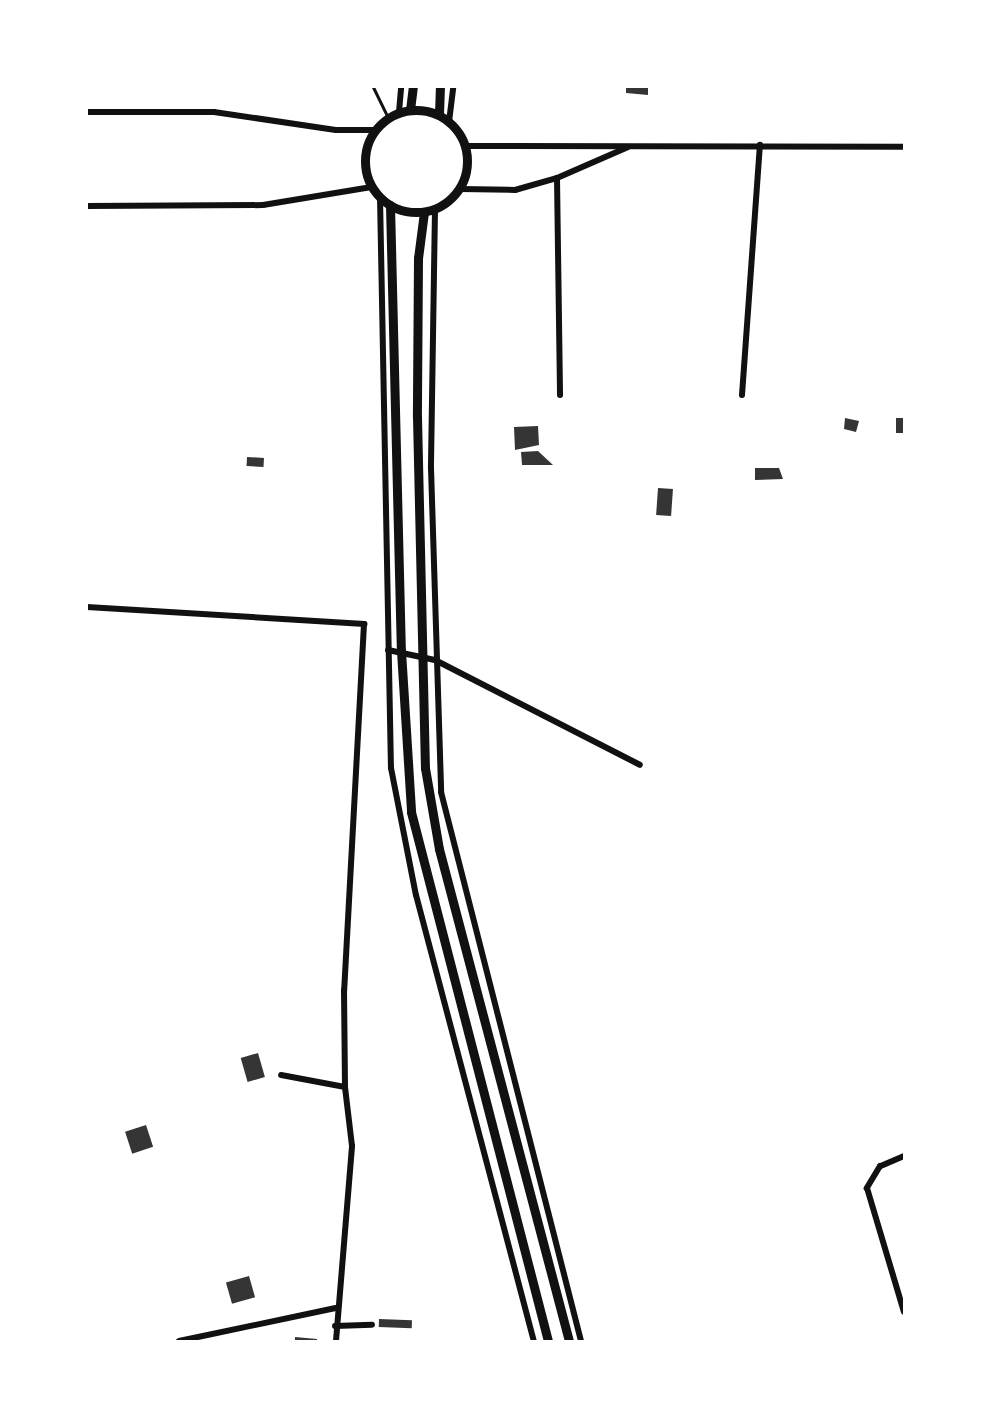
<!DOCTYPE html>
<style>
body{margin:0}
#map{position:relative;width:991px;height:1428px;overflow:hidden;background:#fff;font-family:Commissioner,sans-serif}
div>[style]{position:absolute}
.building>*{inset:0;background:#353535;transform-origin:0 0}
.service>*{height:3px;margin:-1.5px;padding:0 1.5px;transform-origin:1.5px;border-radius:1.5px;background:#111}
.minor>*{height:6px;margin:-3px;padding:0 3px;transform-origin:3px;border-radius:3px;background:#111}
.secondary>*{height:9px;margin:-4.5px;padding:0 4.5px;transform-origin:4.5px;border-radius:4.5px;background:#111}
.secondary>.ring{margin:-4.5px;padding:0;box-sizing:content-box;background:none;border:9px solid #111;border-radius:50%}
span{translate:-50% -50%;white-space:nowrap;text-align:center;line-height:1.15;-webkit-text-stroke:4.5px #fff;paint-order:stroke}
.frame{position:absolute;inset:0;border:88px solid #fff;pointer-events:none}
</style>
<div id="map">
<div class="building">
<i style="clip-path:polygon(626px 87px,648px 87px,648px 95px,626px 93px)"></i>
<i style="clip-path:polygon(845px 418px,859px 421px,856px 432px,844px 429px)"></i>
<i style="left:896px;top:418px;width:8px;height:15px"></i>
<i style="clip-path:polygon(538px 426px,539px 445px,515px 450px,514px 427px)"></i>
<i style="clip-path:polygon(538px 451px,553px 465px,522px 465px,521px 452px)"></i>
<i style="left:247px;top:457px;width:17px;height:9px;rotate:3deg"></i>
<i style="clip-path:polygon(755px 468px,779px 468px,783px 479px,755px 480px)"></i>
<i style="left:658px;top:488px;width:15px;height:27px;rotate:4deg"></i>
<i style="left:258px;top:1053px;width:25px;height:18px;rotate:74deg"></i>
<i style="left:146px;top:1125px;width:23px;height:22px;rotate:72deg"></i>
<i style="left:249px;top:1276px;width:22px;height:24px;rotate:74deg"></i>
<i style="left:379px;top:1319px;width:33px;height:8px;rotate:2deg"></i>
<i style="clip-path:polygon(295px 1337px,317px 1339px,317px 1341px,295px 1341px)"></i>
</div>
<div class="service">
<i style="left:373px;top:87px;width:34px;rotate:64deg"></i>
</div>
<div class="minor">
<i style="left:87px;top:112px;width:127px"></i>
<i style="left:214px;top:112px;width:123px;rotate:8.4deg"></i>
<i style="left:336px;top:130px;width:39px"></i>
<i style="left:399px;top:112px;width:25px;rotate:-85deg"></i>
<i style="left:449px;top:122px;width:35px;rotate:-83deg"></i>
<i style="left:465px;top:146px;width:439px;rotate:0.1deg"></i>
<i style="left:557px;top:178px;width:217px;rotate:89.2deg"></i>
<i style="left:460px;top:189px;width:55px;rotate:1deg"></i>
<i style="left:515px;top:190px;width:44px;rotate:-15.9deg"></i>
<i style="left:557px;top:178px;width:77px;rotate:-23.6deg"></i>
<i style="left:380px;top:197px;width:571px;rotate:88.9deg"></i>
<i style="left:391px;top:768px;width:129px;rotate:78.9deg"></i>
<i style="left:416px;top:895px;width:461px;rotate:75.2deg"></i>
<i style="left:87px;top:206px;width:176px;rotate:-0.3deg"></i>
<i style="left:263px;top:205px;width:110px;rotate:-9.4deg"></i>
<i style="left:435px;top:209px;width:259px;rotate:90.9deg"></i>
<i style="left:431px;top:468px;width:324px;rotate:88.2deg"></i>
<i style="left:441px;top:792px;width:567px;rotate:75.69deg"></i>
<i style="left:742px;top:395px;width:251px;rotate:-85.9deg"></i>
<i style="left:87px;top:607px;width:278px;rotate:3.5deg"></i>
<i style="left:364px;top:624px;width:367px;rotate:93.1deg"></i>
<i style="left:344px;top:990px;width:97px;rotate:89.4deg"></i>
<i style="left:345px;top:1087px;width:65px;rotate:-169.4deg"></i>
<i style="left:388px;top:650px;width:48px;rotate:12deg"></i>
<i style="left:435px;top:660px;width:230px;rotate:27.1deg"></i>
<i style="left:904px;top:1156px;width:26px;rotate:157deg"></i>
<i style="left:880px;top:1166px;width:26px;rotate:121deg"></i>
<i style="left:867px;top:1188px;width:129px;rotate:73.4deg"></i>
<i style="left:335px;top:1326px;width:37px;rotate:-2deg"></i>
<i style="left:179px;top:1341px;width:160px;rotate:-11.9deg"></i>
<i style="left:336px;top:1341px;width:196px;rotate:-85.3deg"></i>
<i style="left:352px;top:1146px;width:59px;rotate:-96.8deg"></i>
</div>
<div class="secondary">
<i class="ring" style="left:365px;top:110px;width:93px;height:93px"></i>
<i style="left:410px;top:110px;width:23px;rotate:-83deg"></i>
<i style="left:439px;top:114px;width:27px;rotate:-88deg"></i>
<i style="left:390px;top:205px;width:446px;rotate:88.6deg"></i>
<i style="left:401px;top:651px;width:161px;rotate:86.4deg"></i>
<i style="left:411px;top:812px;width:546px;rotate:75.48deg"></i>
<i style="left:424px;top:212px;width:46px;rotate:97.4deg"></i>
<i style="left:418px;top:258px;width:159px;rotate:90.4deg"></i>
<i style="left:417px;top:417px;width:351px;rotate:88.7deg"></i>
<i style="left:425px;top:768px;width:82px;rotate:80.2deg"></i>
<i style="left:439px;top:849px;width:509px;rotate:75.2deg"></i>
</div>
<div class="frame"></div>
</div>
